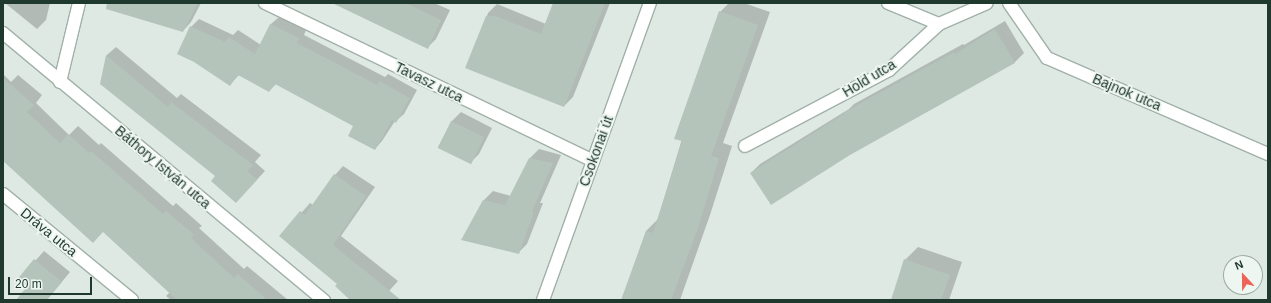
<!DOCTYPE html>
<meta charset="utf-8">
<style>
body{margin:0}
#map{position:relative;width:1271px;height:303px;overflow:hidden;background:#dee9e3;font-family:Helvetica,sans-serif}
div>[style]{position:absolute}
.shadow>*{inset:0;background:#0003}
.building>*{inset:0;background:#b4c4bb;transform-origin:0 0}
.roads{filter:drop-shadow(1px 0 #a1b1a9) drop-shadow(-1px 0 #a1b1a9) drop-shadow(0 1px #a1b1a9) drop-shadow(0 -1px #a1b1a9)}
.minor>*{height:12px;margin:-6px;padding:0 6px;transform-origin:6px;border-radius:6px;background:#fff}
span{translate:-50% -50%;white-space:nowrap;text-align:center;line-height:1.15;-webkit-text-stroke:4px #eef6f1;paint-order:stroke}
.street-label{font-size:14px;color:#20392e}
.frame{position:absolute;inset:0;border:4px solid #20392e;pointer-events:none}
.north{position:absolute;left:1223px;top:255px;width:40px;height:40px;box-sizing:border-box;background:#eef6f1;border:1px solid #9caaa3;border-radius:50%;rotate:338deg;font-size:11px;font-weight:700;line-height:16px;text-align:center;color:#20392e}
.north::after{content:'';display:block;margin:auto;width:14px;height:18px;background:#ef6356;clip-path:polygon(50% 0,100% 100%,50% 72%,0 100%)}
.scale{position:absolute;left:8px;top:277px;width:84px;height:18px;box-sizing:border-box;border:2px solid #20392e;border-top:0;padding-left:5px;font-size:12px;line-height:14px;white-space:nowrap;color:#20392e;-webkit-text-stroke:3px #eef6f1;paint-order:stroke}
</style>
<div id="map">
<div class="shadow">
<i style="clip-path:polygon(5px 3px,50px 3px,46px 20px,37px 29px)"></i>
<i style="clip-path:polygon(118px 3px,201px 3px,191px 22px,183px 31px)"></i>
<i style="clip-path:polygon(334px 3px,434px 3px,450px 10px,436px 39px,427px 48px)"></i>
<i style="clip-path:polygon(554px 3px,610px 3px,573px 97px,564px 106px,467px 68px,488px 13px,497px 4px,546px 24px)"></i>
<i style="clip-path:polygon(729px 3px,744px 3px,770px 12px,723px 143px,732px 146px,710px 215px,680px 300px,622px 300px,646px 231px,658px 219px,720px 12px)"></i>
<i style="clip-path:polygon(279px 17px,306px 30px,304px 35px,385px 77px,388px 74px,417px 90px,404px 114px,396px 121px,395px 121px,382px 141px,375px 149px,355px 125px,277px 83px,269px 91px,239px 75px,229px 85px,191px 27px,199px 19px,233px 35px,238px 30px,261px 45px,271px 24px)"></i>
<i style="clip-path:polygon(1005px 21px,1024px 53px,1015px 62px,849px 154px,751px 173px,760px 164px,849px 109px,854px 104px,963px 44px,964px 45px)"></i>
<i style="clip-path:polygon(116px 47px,177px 98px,181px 94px,261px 155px,255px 162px,265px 171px,236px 202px,217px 176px,101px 84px,107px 55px)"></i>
<i style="clip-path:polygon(3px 74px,11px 82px,18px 75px,42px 95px,36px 103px,69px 135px,78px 126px,99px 145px,101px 143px,173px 206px,176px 203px,202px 226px,199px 228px,244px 269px,247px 266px,288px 300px,171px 300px,166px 296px,170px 292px,104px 231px,3px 159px)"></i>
<i style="clip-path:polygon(461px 112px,492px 128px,479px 154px,470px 163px,438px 147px,452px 121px)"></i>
<i style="clip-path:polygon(539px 149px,561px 155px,540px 203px,543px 203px,527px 244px,518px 253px,484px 200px,493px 191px,511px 196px,530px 158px)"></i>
<i style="clip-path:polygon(343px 166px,375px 187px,341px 236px,398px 281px,381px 300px,351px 300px,339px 284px,281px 236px,310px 203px,313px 205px,335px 175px)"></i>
<i style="clip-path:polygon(918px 247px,962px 262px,949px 300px,892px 300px,905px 260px)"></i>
<i style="clip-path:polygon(44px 251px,70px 272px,47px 300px,17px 300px,26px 289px,17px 281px)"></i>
</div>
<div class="building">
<i style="clip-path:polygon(107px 3px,198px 3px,183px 32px,106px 9px)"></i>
<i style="clip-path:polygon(332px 3px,406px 3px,441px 20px,428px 49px)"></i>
<i style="clip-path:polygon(553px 3px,605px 3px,564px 107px,465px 68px,486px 16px,495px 16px,541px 34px)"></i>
<i style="clip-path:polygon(719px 11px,758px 25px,711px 156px,719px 158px,698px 228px,671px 300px,621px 300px,646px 231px,653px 233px,682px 141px,674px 139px)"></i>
<i style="clip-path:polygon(270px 24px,299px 38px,297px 43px,377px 85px,379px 81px,410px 98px,396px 123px,392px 120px,375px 150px,348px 136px,353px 126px,275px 84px,269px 92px,238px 75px,230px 86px,194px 62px,177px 54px,190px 26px,225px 42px,229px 37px,255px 54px)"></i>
<i style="clip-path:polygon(995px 29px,1015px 63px,850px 155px,771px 205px,750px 173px,844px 114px,843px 113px,954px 52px,955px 54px)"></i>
<i style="clip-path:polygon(106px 55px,168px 107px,171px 102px,253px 165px,247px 171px,257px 180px,236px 203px,211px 181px,215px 176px,100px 84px)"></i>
<i style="clip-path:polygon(3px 78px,34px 105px,27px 112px,60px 143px,68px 134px,89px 153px,91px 151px,163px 214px,166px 211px,194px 235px,191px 238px,234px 278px,238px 274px,267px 300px,177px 300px,103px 232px,93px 243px,3px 161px)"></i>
<i style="left:451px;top:121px;width:37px;height:30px;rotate:26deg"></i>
<i style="clip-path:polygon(529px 158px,553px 163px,532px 211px,534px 212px,519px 254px,461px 240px,483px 200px,505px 205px)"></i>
<i style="clip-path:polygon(334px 174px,366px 196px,333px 245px,401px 300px,350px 300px,335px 286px,337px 284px,279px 236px,300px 211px,305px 215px)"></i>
<i style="clip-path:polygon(34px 259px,62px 282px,46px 300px,16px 300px,25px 289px,15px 282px)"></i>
<i style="clip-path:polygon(904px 259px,950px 275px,941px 300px,891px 300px)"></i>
</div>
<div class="roads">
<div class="minor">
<i style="left:265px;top:3px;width:364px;rotate:25.7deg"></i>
<i style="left:888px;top:3px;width:55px;rotate:22.4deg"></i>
<i style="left:1009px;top:3px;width:67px;rotate:55.4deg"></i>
<i style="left:1047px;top:58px;width:241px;rotate:23.5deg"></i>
<i style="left:3px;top:33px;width:418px;rotate:39.8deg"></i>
<i style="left:60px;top:82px;width:81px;rotate:-76.5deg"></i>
<i style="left:745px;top:146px;width:163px;rotate:-27.8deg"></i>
<i style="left:889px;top:70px;width:68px;rotate:-42.6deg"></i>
<i style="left:939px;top:24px;width:52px;rotate:-23.6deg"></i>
<i style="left:3px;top:194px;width:167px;rotate:39.4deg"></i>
<i style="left:543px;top:300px;width:316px;rotate:-70.2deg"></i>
</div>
</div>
<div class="street-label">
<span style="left:869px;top:78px;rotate:-31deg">Hold utca</span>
<span style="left:429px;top:82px;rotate:26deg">Tavasz utca</span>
<span style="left:1127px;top:92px;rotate:23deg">Bajnok utca</span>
<span style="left:596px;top:151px;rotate:-70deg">Csokonai út</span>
<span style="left:163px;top:167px;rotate:40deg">Báthory István utca</span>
<span style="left:49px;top:232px;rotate:39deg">Dráva utca</span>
</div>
<div class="frame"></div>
<div class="north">N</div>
<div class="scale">20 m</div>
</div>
